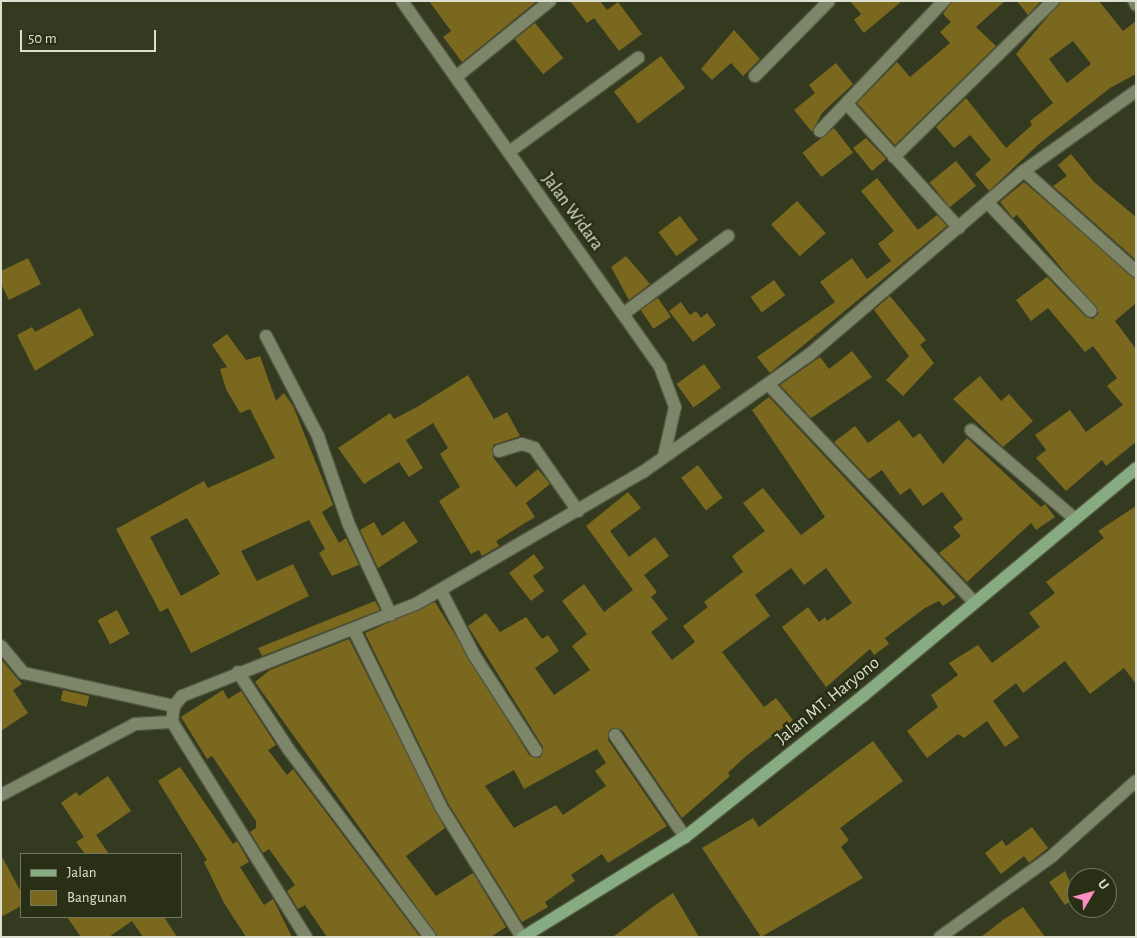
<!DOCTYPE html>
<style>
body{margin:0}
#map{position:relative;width:1137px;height:938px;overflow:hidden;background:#333a1f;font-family:"Alegreya Sans",sans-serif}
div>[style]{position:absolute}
.building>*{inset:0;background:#7a681f;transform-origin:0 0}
.roads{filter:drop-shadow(1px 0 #51563f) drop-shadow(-1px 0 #51563f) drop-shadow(0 1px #51563f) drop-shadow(0 -1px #51563f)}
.minor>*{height:12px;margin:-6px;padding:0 6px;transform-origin:6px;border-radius:6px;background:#7d8668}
.major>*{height:12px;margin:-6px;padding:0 6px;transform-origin:6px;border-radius:6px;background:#87ac81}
span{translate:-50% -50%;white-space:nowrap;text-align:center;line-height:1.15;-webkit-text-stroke:5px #292f15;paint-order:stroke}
.street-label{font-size:18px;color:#dbe0d0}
.frame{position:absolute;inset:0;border:2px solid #dbe0d0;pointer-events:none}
.legend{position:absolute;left:20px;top:853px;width:162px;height:65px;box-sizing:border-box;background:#292f15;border:1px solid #707660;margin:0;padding:6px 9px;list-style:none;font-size:15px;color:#dbe0d0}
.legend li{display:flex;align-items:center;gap:10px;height:25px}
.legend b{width:25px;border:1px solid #707660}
.north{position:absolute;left:1067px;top:868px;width:50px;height:50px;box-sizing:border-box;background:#292f15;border:1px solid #707660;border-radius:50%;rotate:53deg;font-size:14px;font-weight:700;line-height:20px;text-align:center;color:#dbe0d0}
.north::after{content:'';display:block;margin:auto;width:18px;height:22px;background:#fd8ebf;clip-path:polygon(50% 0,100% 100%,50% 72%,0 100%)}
.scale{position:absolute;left:20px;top:30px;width:136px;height:22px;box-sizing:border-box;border:2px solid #dbe0d0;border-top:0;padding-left:6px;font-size:15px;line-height:18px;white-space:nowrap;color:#dbe0d0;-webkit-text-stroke:4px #292f15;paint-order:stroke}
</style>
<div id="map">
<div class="building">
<i style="clip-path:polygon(429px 1px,537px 1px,462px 62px,443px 37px,451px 31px)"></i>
<i style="clip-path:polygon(570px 1px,600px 1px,607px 10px,618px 2px,642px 34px,619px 51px,594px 18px,587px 23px)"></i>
<i style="clip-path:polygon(850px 1px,902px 1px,864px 33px,854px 20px,861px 14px)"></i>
<i style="clip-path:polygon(952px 1px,1005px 1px,976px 27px,996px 46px,895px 145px,857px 103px,897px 62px,910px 77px,950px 43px,940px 32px,951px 22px,943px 14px)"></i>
<i style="clip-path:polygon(1017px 1px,1041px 1px,1028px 15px)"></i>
<i style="clip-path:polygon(evenodd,1061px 1px,1099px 1px,1123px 31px,1136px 21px,1136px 74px,1110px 88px,1040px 143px,989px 191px,975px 174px,991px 160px,970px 135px,954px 148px,936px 127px,966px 98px,1006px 148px,1032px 125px,1030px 121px,1053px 103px,1016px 54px,1061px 1px,1073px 41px,1091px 64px,1067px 83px,1049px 59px,1073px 41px)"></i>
<i style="left:535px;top:23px;width:45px;height:26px;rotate:51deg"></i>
<i style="clip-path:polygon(734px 30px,760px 59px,743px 76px,731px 63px,712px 80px,701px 69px)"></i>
<i style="left:661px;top:56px;width:40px;height:59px;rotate:53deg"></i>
<i style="clip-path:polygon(836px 63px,853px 84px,822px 113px,812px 132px,794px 110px,815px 93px,809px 85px)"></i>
<i style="left:834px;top:128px;width:31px;height:40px;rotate:52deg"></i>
<i style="clip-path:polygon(866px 138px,886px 159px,872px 171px,853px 148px)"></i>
<i style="clip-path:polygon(1071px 154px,1094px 182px,1136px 217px,1136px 260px,1053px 186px,1067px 176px,1058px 165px)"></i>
<i style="left:956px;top:161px;width:32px;height:34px;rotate:51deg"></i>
<i style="clip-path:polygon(877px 178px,918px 230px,937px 215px,947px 226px,770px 373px,757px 357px,835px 302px,820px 282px,852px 258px,867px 279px,891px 261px,878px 244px,894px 231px,861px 191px)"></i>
<i style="clip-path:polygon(1024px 182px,1136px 279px,1136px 303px,1115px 321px,1136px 349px,1136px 442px,1106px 466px,1102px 460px,1066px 491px,1036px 458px,1046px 450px,1035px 435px,1070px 410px,1086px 432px,1123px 405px,1107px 386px,1117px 378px,1093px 346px,1085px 352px,1048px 308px,1031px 321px,1016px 300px,1047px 277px,1086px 317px,1093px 319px,1099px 313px,1017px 215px,1013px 218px,1000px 202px)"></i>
<i style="left:797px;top:201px;width:43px;height:35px;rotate:48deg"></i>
<i style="left:680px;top:216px;width:30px;height:27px;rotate:53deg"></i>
<i style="clip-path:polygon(626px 256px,650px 284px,629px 300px,611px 267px)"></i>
<i style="clip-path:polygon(28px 258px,41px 284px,9px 300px,1px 284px,1px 271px)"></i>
<i style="left:774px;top:280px;width:19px;height:29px;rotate:54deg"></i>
<i style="clip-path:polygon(890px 296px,926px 340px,920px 345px,934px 363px,903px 396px,886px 380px,909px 356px,874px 310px)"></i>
<i style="left:658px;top:298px;width:23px;height:21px;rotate:56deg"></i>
<i style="clip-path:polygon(681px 302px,690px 315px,696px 311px,701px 318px,707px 313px,716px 325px,693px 342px,669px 311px)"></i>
<i style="clip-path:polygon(80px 308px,94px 335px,35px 371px,17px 335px,32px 327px,35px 332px)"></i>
<i style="clip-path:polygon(evenodd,227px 334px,246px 360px,260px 356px,276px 401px,284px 393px,293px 406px,333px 505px,322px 512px,339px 543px,346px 538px,359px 565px,332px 576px,319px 553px,325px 549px,309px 520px,241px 551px,257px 581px,293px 564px,309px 596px,191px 653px,168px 608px,160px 612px,116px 529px,204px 481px,208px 488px,275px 458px,250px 409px,240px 413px,226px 389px,220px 369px,227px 367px,212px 345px,227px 334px,187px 518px,220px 574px,181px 596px,150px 537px,187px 518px)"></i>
<i style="clip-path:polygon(852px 351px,872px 377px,811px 418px,780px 385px,820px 357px,829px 369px)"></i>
<i style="left:704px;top:364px;width:29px;height:34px;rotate:54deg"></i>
<i style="clip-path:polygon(468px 375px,494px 419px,507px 412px,520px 436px,493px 445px,493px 457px,516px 487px,538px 469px,550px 484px,526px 503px,535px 517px,496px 541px,499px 546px,482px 556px,479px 550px,471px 554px,439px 501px,460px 487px,440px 454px,448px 448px,433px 423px,406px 440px,423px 468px,409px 477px,399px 462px,364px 484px,338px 448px,390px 413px,394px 419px,417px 407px)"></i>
<i style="clip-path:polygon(980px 376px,1001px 401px,1009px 394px,1033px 421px,1003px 447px,953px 399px)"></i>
<i style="clip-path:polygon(evenodd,769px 397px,956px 597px,943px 606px,939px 601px,925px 608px,885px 638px,889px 644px,874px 655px,870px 649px,826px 687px,782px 627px,808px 607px,819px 622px,825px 617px,827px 621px,852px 603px,826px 568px,804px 585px,791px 568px,755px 595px,770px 616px,722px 652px,764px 707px,776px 698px,793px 720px,746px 756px,728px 773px,730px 776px,682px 818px,622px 730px,610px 729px,608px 740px,667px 826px,608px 863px,602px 854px,571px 875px,575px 881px,545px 902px,548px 907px,522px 922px,448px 803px,365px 633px,435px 602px,529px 755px,540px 758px,543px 747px,468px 626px,486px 613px,500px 632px,526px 617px,542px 639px,548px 635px,559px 651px,535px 668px,554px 695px,590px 670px,572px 646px,587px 634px,562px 601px,584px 584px,604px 612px,633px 590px,586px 526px,628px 492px,641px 508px,610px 531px,629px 557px,655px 537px,669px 556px,644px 575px,657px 592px,651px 597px,668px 619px,651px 632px,672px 660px,695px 642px,683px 626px,708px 607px,704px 602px,743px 572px,732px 556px,765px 531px,743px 503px,763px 488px,801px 535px,825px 517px,752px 410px,769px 397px,597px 749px,606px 763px,595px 771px,606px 786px,563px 815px,556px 805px,514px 828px,485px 786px,514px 770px,524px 789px,597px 749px)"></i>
<i style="clip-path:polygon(899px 420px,913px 438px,920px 433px,943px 464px,967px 438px,1041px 507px,1045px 504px,1055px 517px,1036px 530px,1031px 523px,967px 582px,939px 553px,961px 536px,953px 527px,963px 519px,942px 492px,923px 506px,910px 488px,900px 495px,882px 470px,869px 479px,834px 442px,855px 426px,868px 443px)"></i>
<i style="left:698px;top:465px;width:41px;height:21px;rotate:53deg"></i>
<i style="clip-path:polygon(1136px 506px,1136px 684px,1124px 668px,1090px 694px,1065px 661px,1023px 693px,1016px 683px,993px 701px,1019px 737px,1005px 747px,987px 721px,964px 738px,958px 734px,927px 758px,907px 731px,938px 707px,931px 695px,958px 675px,949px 663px,978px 645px,992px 663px,1040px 627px,1029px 613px,1055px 593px,1046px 582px,1104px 538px,1098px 531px)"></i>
<i style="clip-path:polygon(404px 521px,418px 542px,378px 568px,360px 530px,374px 522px,382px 536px)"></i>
<i style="clip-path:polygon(534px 554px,544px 568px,533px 576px,544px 591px,531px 601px,509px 573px)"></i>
<i style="clip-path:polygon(375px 601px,380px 610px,262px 656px,258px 648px)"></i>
<i style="left:117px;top:610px;width:27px;height:22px;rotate:62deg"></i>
<i style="clip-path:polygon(349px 639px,445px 828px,406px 856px,436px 896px,473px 873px,506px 927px,491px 937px,438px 937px,255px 682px,270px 670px)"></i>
<i style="clip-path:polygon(1px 659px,22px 684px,13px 690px,28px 713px,1px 731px)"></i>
<i style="left:63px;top:690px;width:27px;height:11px;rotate:13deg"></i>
<i style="clip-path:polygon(223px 690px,228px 699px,241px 691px,276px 745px,268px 750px,287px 775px,293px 769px,420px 937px,327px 937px,305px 905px,298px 909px,287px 891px,295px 885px,269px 849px,263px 853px,250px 832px,256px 828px,256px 821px,212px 756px,207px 759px,181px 717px)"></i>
<i style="clip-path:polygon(873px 741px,903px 781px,840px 828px,849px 840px,841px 847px,863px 878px,761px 937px,702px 848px,753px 818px,759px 827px)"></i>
<i style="clip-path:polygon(180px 767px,233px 844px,237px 841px,249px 862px,240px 867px,264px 905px,273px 899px,292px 937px,246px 937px,224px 903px,204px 862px,207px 860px,158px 781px)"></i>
<i style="clip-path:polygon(108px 776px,131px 811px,96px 835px,109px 854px,85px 854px,76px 842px,84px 837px,61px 803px,76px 792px,79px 796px)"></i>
<i style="clip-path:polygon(1032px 827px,1048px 848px,1029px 863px,1024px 856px,1001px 874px,985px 853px,1002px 840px,1006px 846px)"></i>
<i style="clip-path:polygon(1px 855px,21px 892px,21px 906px,1px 917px)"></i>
<i style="clip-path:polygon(1065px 871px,1077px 897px,1065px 905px,1049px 882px)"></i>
<i style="clip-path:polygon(673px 893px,699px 937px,613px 937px,654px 906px)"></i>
<i style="clip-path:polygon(1023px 907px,1045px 937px,981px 937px,1003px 920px)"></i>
<i style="clip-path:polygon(67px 917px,164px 917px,177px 937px,143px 937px,132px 921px,109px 937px,81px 937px)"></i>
</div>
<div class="roads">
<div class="minor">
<i style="left:402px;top:1px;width:448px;rotate:54.8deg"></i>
<i style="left:660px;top:367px;width:43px;rotate:69.4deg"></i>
<i style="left:675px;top:407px;width:50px;rotate:102.7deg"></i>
<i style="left:1134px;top:1px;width:4px;rotate:63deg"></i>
<i style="left:755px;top:76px;width:105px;rotate:-45.4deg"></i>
<i style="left:456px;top:77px;width:121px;rotate:-39deg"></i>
<i style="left:847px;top:104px;width:167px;rotate:47.9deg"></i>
<i style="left:820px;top:131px;width:180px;rotate:-46.4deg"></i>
<i style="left:509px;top:152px;width:160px;rotate:-36.1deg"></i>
<i style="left:894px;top:157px;width:223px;rotate:-44.5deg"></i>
<i style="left:1024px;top:171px;width:150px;rotate:41.8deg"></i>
<i style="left:988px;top:203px;width:149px;rotate:46.4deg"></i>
<i style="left:623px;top:314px;width:131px;rotate:-36.6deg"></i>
<i style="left:266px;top:336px;width:113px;rotate:62.5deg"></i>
<i style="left:318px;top:436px;width:94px;rotate:70.8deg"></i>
<i style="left:349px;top:525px;width:99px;rotate:65deg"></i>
<i style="left:768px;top:384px;width:300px;rotate:46.6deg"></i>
<i style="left:971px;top:430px;width:135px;rotate:40.5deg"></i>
<i style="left:499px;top:451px;width:24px;rotate:-17deg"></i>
<i style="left:522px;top:444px;width:13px;rotate:18deg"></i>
<i style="left:534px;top:448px;width:77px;rotate:55.1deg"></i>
<i style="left:441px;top:591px;width:72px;rotate:62.7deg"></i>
<i style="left:474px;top:655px;width:114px;rotate:57.1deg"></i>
<i style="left:354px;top:630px;width:197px;rotate:63.8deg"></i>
<i style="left:441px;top:807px;width:153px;rotate:58.1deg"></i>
<i style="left:1px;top:646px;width:35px;rotate:50deg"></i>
<i style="left:24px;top:673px;width:154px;rotate:12.4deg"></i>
<i style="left:238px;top:672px;width:93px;rotate:56.8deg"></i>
<i style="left:289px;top:750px;width:234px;rotate:53deg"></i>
<i style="left:615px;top:735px;width:124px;rotate:55.5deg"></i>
<i style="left:1px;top:795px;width:152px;rotate:-27.9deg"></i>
<i style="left:135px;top:724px;width:37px;rotate:-3deg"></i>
<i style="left:306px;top:937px;width:253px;rotate:-121.9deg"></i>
<i style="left:172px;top:722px;width:16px;rotate:-83deg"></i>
<i style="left:174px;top:706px;width:13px;rotate:-51deg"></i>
<i style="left:182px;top:696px;width:251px;rotate:-21.5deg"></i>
<i style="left:416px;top:604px;width:263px;rotate:-30.2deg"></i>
<i style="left:643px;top:472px;width:203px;rotate:-35.2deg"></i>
<i style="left:809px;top:355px;width:283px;rotate:-40.6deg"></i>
<i style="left:1024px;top:171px;width:138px;rotate:-35.5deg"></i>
<i style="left:940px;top:937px;width:137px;rotate:-35.8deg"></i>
<i style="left:1051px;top:857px;width:114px;rotate:-41.8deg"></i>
</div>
<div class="major">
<i style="left:523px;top:937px;width:190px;rotate:-31.7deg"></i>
<i style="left:685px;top:837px;width:228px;rotate:-38.4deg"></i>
<i style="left:864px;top:695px;width:354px;rotate:-39.8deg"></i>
</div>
</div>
<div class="street-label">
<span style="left:572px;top:212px;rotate:54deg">Jalan Widara</span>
<span style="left:828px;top:701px;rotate:-39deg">Jalan MT. Haryono</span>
</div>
<div class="frame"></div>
<ul class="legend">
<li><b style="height:6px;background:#87ac81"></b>Jalan</li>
<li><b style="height:14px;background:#7a681f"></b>Bangunan</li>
</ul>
<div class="north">U</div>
<div class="scale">50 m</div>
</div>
